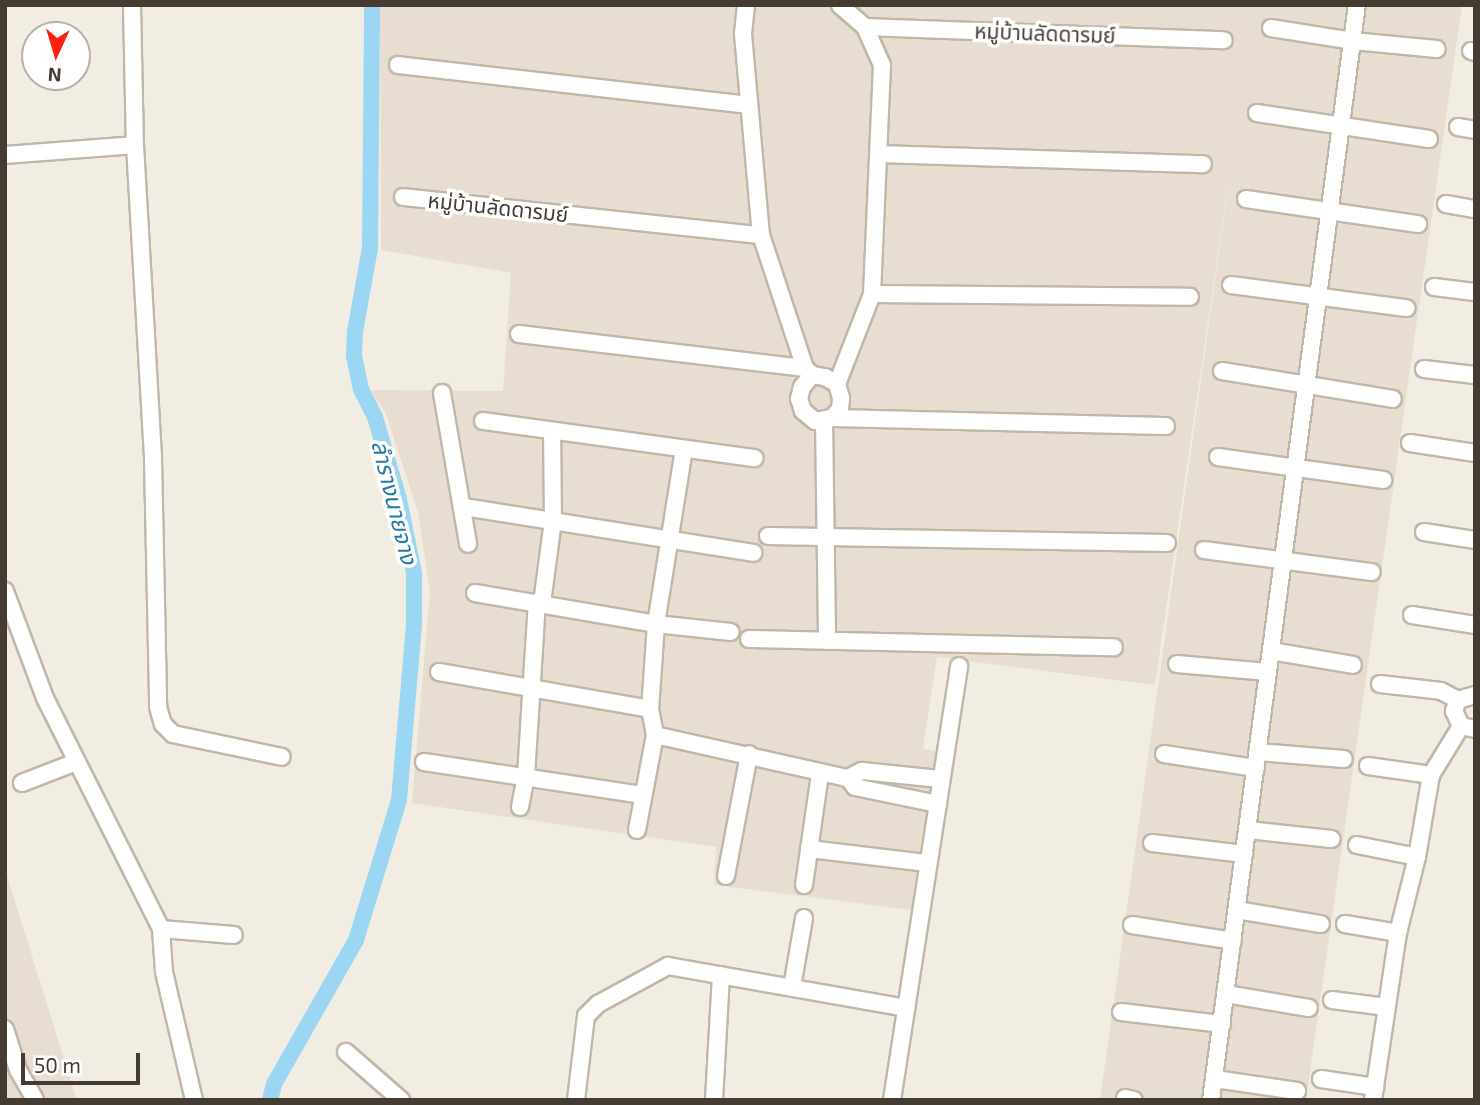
<!DOCTYPE html>
<meta charset="utf-8">
<style>
body{margin:0}
#map{position:relative;width:1480px;height:1105px;overflow:hidden;background:#f2ede3;font-family:"Exo 2","Noto Sans Thai",sans-serif}
div>[style]{position:absolute}
.residential>*{inset:0;background:#e7ded1}
.canal>*{height:16px;margin:-8px;padding:0 8px;transform-origin:8px;border-radius:8px;background:#9bd6f3}
.roads{filter:drop-shadow(2px 0 #c1b7a8) drop-shadow(-2px 0 #c1b7a8) drop-shadow(0 2px #c1b7a8) drop-shadow(0 -2px #c1b7a8)}
.street>*{height:16px;margin:-8px;padding:0 8px;transform-origin:8px;border-radius:8px;background:#fff}
span{translate:-50% -50%;white-space:nowrap;text-align:center;line-height:1.15;-webkit-text-stroke:7px #fff;paint-order:stroke}
.street-label{font-size:21px;color:#443c33}
.water-label{font-size:23px;color:#2678a5;font-style:italic}
.frame{position:absolute;inset:0;border:7px solid #443c33;pointer-events:none}
.north{position:absolute;left:21px;top:21px;width:70px;height:70px;box-sizing:border-box;background:#fff;border:2px solid #b4b1ad;border-radius:50%;rotate:184deg;font-size:19px;font-weight:700;line-height:28px;text-align:center;color:#443c33}
.north::after{content:'';display:block;margin:auto;width:24px;height:32px;background:#ff1f0e;clip-path:polygon(50% 0,100% 100%,50% 72%,0 100%)}
.scale{position:absolute;left:21px;top:1053px;width:119px;height:32px;box-sizing:border-box;border:4px solid #443c33;border-top:0;padding-left:9px;font-size:21px;line-height:24px;white-space:nowrap;color:#443c33;-webkit-text-stroke:5px #fff;paint-order:stroke}
</style>
<div id="map">
<div class="residential">
<i style="clip-path:polygon(380px 5px,1462px 5px,1306px 1100px,1100px 1100px,1234px 144px,1155px 685px,937px 657px,923px 748px,937px 752px,911px 910px,714px 885px,716px 847px,412px 803px,430px 592px,418px 512px,385px 411px,370px 390px,503px 391px,511px 273px,381px 250px)"></i>
<i style="clip-path:polygon(5px 869px,65px 1062px,77px 1100px,5px 1100px)"></i>
</div>
<div class="canal">
<i style="left:270px;top:1100px;width:16px;rotate:-76deg"></i>
<i style="left:274px;top:1084px;width:166px;rotate:-60.3deg"></i>
<i style="left:356px;top:940px;width:146px;rotate:-72.9deg"></i>
<i style="left:399px;top:800px;width:177px;rotate:-85.1deg"></i>
<i style="left:414px;top:624px;width:51px;rotate:-90deg"></i>
<i style="left:414px;top:573px;width:76px;rotate:-101.5deg"></i>
<i style="left:399px;top:499px;width:85px;rotate:-106.3deg"></i>
<i style="left:375px;top:417px;width:31px;rotate:-117deg"></i>
<i style="left:361px;top:389px;width:33px;rotate:-102deg"></i>
<i style="left:354px;top:357px;width:25px;rotate:-88deg"></i>
<i style="left:355px;top:332px;width:85px;rotate:-79.9deg"></i>
<i style="left:370px;top:248px;width:243px;rotate:-89.5deg"></i>
</div>
<div class="roads">
<div class="street">
<i style="left:132px;top:5px;width:140px;rotate:88.8deg"></i>
<i style="left:135px;top:145px;width:315px;rotate:86.7deg"></i>
<i style="left:153px;top:459px;width:248px;rotate:88.8deg"></i>
<i style="left:158px;top:707px;width:18px;rotate:74deg"></i>
<i style="left:163px;top:724px;width:14px;rotate:45deg"></i>
<i style="left:173px;top:734px;width:111px;rotate:11.9deg"></i>
<i style="left:746px;top:5px;width:29px;rotate:96deg"></i>
<i style="left:743px;top:34px;width:202px;rotate:84.9deg"></i>
<i style="left:761px;top:235px;width:140px;rotate:71.7deg"></i>
<i style="left:805px;top:368px;width:10px;rotate:45deg"></i>
<i style="left:865px;top:27px;width:359px;rotate:2.1deg"></i>
<i style="left:1271px;top:28px;width:82px;rotate:9.1deg"></i>
<i style="left:1352px;top:41px;width:85px;rotate:5.4deg"></i>
<i style="left:1471px;top:51px;width:4px;rotate:14deg"></i>
<i style="left:398px;top:65px;width:352px;rotate:6.5deg"></i>
<i style="left:1257px;top:113px;width:174px;rotate:8.6deg"></i>
<i style="left:1458px;top:127px;width:17px;rotate:10deg"></i>
<i style="left:879px;top:154px;width:324px;rotate:1.8deg"></i>
<i style="left:5px;top:155px;width:130px;rotate:-4.4deg"></i>
<i style="left:403px;top:197px;width:360px;rotate:6.1deg"></i>
<i style="left:1246px;top:199px;width:174px;rotate:8.3deg"></i>
<i style="left:1446px;top:204px;width:29px;rotate:10deg"></i>
<i style="left:1231px;top:285px;width:177px;rotate:7.5deg"></i>
<i style="left:1434px;top:287px;width:41px;rotate:7deg"></i>
<i style="left:872px;top:294px;width:318px;rotate:0.5deg"></i>
<i style="left:519px;top:334px;width:288px;rotate:6.8deg"></i>
<i style="left:1424px;top:369px;width:51px;rotate:6.7deg"></i>
<i style="left:1222px;top:371px;width:173px;rotate:9.3deg"></i>
<i style="left:812px;top:375px;width:13px;rotate:9deg"></i>
<i style="left:825px;top:377px;width:14px;rotate:30deg"></i>
<i style="left:837px;top:384px;width:15px;rotate:74deg"></i>
<i style="left:841px;top:398px;width:11px;rotate:95deg"></i>
<i style="left:840px;top:409px;width:12px;rotate:132deg"></i>
<i style="left:832px;top:418px;width:17px;rotate:170deg"></i>
<i style="left:815px;top:421px;width:16px;rotate:-140deg"></i>
<i style="left:803px;top:411px;width:13px;rotate:-108deg"></i>
<i style="left:799px;top:399px;width:12px;rotate:-76deg"></i>
<i style="left:802px;top:387px;width:16px;rotate:-50deg"></i>
<i style="left:837px;top:384px;width:97px;rotate:-68.7deg"></i>
<i style="left:872px;top:294px;width:229px;rotate:-87.5deg"></i>
<i style="left:882px;top:65px;width:42px;rotate:-114.1deg"></i>
<i style="left:865px;top:27px;width:33px;rotate:-139deg"></i>
<i style="left:442px;top:393px;width:153px;rotate:80.2deg"></i>
<i style="left:832px;top:418px;width:334px;rotate:1.4deg"></i>
<i style="left:824px;top:420px;width:221px;rotate:89.2deg"></i>
<i style="left:483px;top:421px;width:274px;rotate:7.8deg"></i>
<i style="left:1410px;top:443px;width:66px;rotate:8.7deg"></i>
<i style="left:684px;top:449px;width:177px;rotate:99.1deg"></i>
<i style="left:656px;top:624px;width:85px;rotate:94deg"></i>
<i style="left:650px;top:709px;width:26px;rotate:79deg"></i>
<i style="left:655px;top:735px;width:198px;rotate:12.6deg"></i>
<i style="left:848px;top:778px;width:16px;rotate:-27deg"></i>
<i style="left:862px;top:771px;width:78px;rotate:5.9deg"></i>
<i style="left:1218px;top:457px;width:167px;rotate:7.9deg"></i>
<i style="left:464px;top:507px;width:293px;rotate:9deg"></i>
<i style="left:1424px;top:532px;width:52px;rotate:8.9deg"></i>
<i style="left:768px;top:536px;width:399px;rotate:1deg"></i>
<i style="left:1204px;top:550px;width:169px;rotate:7.5deg"></i>
<i style="left:5px;top:591px;width:114px;rotate:69.5deg"></i>
<i style="left:45px;top:698px;width:258px;rotate:63.3deg"></i>
<i style="left:161px;top:929px;width:43px;rotate:86deg"></i>
<i style="left:164px;top:972px;width:131px;rotate:76.8deg"></i>
<i style="left:475px;top:593px;width:184px;rotate:9.7deg"></i>
<i style="left:656px;top:624px;width:75px;rotate:6.1deg"></i>
<i style="left:542px;top:603px;width:83px;rotate:-82.4deg"></i>
<i style="left:553px;top:521px;width:90px;rotate:-90.6deg"></i>
<i style="left:1412px;top:615px;width:64px;rotate:9deg"></i>
<i style="left:749px;top:639px;width:365px;rotate:1.3deg"></i>
<i style="left:1271px;top:651px;width:83px;rotate:9.7deg"></i>
<i style="left:1177px;top:664px;width:91px;rotate:5deg"></i>
<i style="left:439px;top:672px;width:214px;rotate:9.9deg"></i>
<i style="left:1380px;top:684px;width:61px;rotate:6.5deg"></i>
<i style="left:1441px;top:691px;width:19px;rotate:28deg"></i>
<i style="left:1475px;top:695px;width:18px;rotate:164deg"></i>
<i style="left:1458px;top:700px;width:12px;rotate:110deg"></i>
<i style="left:1454px;top:711px;width:17px;rotate:65deg"></i>
<i style="left:1461px;top:726px;width:14px;rotate:12deg"></i>
<i style="left:1258px;top:752px;width:86px;rotate:4.7deg"></i>
<i style="left:1164px;top:754px;width:93px;rotate:8.7deg"></i>
<i style="left:424px;top:762px;width:220px;rotate:8.6deg"></i>
<i style="left:1368px;top:766px;width:64px;rotate:8.1deg"></i>
<i style="left:848px;top:778px;width:11px;rotate:52deg"></i>
<i style="left:855px;top:787px;width:85px;rotate:11.6deg"></i>
<i style="left:22px;top:783px;width:58px;rotate:-21.3deg"></i>
<i style="left:520px;top:807px;width:32px;rotate:-79deg"></i>
<i style="left:526px;top:776px;width:174px;rotate:-86.4deg"></i>
<i style="left:637px;top:830px;width:97px;rotate:-79.3deg"></i>
<i style="left:1248px;top:830px;width:84px;rotate:6.1deg"></i>
<i style="left:1152px;top:843px;width:93px;rotate:6.8deg"></i>
<i style="left:1357px;top:845px;width:61px;rotate:11.3deg"></i>
<i style="left:809px;top:849px;width:118px;rotate:6.8deg"></i>
<i style="left:726px;top:876px;width:124px;rotate:-79.3deg"></i>
<i style="left:804px;top:885px;width:112px;rotate:-81.8deg"></i>
<i style="left:1237px;top:910px;width:85px;rotate:9.5deg"></i>
<i style="left:1345px;top:924px;width:54px;rotate:9.6deg"></i>
<i style="left:1132px;top:925px;width:102px;rotate:9deg"></i>
<i style="left:161px;top:929px;width:73px;rotate:4.7deg"></i>
<i style="left:792px;top:987px;width:70px;rotate:-80.1deg"></i>
<i style="left:1226px;top:994px;width:84px;rotate:9.6deg"></i>
<i style="left:1332px;top:1000px;width:55px;rotate:7.3deg"></i>
<i style="left:1121px;top:1012px;width:102px;rotate:6.8deg"></i>
<i style="left:5px;top:1029px;width:43px;rotate:72.4deg"></i>
<i style="left:18px;top:1070px;width:34px;rotate:60deg"></i>
<i style="left:346px;top:1052px;width:73px;rotate:41.1deg"></i>
<i style="left:1215px;top:1079px;width:83px;rotate:8.3deg"></i>
<i style="left:1321px;top:1079px;width:55px;rotate:8.4deg"></i>
<i style="left:1125px;top:1098px;width:9px;rotate:13deg"></i>
<i style="left:576px;top:1100px;width:85px;rotate:-83.2deg"></i>
<i style="left:586px;top:1016px;width:17px;rotate:-45deg"></i>
<i style="left:598px;top:1004px;width:80px;rotate:-28.5deg"></i>
<i style="left:668px;top:966px;width:242px;rotate:10deg"></i>
<i style="left:714px;top:1100px;width:125px;rotate:-86.8deg"></i>
<i style="left:892px;top:1100px;width:439px;rotate:-81.2deg"></i>
<i style="left:1211px;top:1100px;width:1105px;rotate:-82.41deg"></i>
<i style="left:1373px;top:1100px;width:169px;rotate:-81.5deg"></i>
<i style="left:1398px;top:933px;width:78px;rotate:-76deg"></i>
<i style="left:1417px;top:857px;width:83px;rotate:-80.3deg"></i>
<i style="left:1431px;top:775px;width:57px;rotate:-58.5deg"></i>
</div>
</div>
<div class="street-label">
<span style="left:1045px;top:33px;rotate:2deg">หมู่บ้านลัดดารมย์</span>
<span style="left:498px;top:207px;rotate:6deg">หมู่บ้านลัดดารมย์</span>
</div>
<div class="water-label">
<span style="left:395px;top:502px;rotate:76deg">ลำรางนายจาง</span>
</div>
<div class="frame"></div>
<div class="north">N</div>
<div class="scale">50 m</div>
</div>
